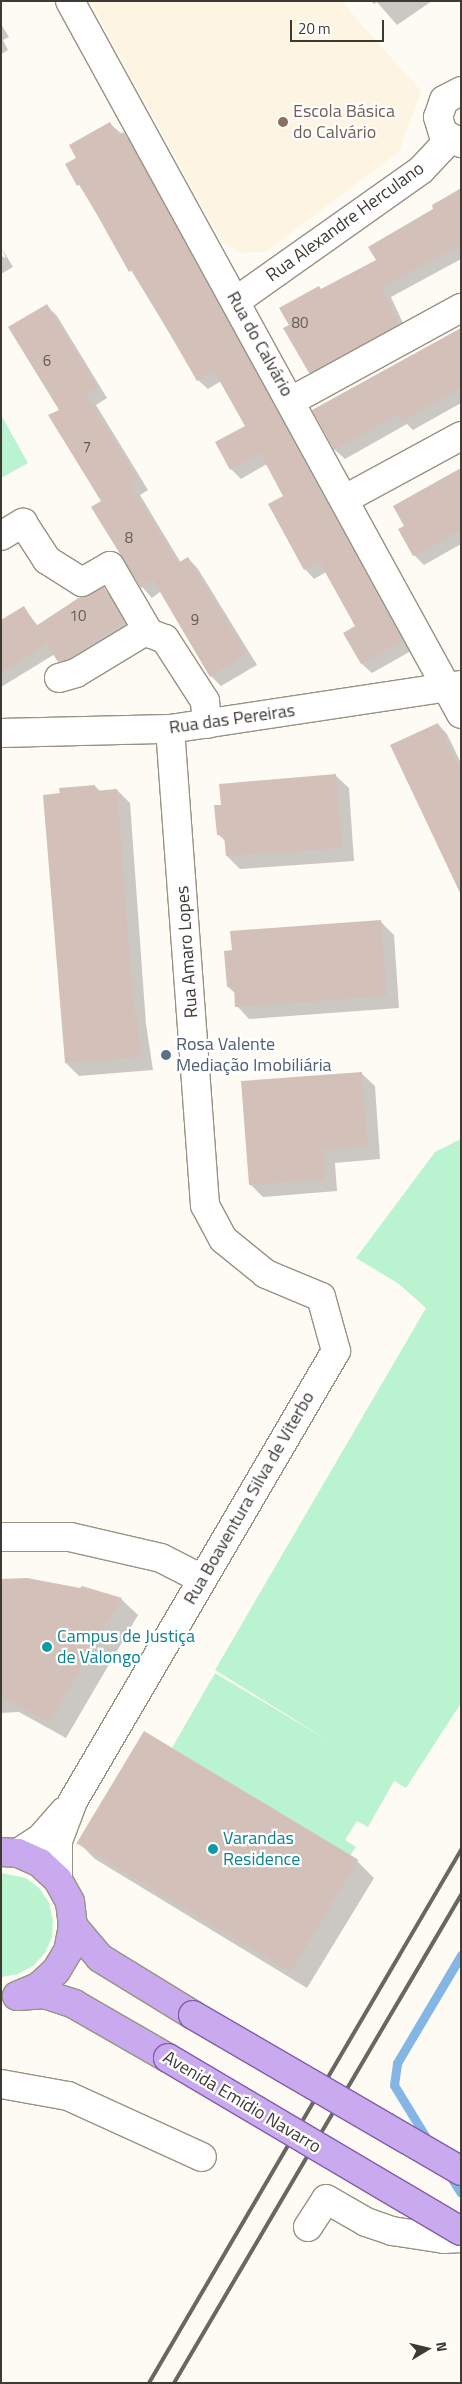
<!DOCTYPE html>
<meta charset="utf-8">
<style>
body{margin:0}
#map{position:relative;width:462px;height:2384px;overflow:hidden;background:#fefbf5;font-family:"Titillium Web",sans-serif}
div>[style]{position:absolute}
.built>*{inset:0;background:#fdf4e1}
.green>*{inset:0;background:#baf3d0}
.shadow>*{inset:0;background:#0003}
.stream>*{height:9px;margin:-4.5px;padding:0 4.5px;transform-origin:4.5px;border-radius:4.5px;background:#83b6e5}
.building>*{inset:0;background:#d3c1b9;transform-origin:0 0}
.roads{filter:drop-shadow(1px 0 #999283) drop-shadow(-1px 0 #999283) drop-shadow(0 1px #999283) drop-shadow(0 -1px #999283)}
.minor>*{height:28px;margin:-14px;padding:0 14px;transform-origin:14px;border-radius:14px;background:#fff}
.major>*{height:28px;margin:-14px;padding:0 14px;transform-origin:14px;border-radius:14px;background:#caaaef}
.rail>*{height:4px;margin:-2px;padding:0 2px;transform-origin:2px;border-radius:2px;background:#6a6660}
.bridges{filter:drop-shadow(1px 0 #825ea7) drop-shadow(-1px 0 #825ea7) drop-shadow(0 1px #825ea7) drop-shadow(0 -1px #825ea7)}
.major-bridge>*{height:28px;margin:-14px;padding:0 14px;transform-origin:14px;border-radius:14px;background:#caaaef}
.dots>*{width:14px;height:14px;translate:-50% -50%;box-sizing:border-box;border:2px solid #fff;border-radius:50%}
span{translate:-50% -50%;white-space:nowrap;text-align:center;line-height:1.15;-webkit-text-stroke:4.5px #fff;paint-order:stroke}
.number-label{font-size:15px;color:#625b54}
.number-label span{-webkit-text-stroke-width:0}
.education-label{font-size:18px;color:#785e54}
.left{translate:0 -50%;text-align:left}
.street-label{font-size:18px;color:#3d3933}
.service-label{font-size:18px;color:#4e5e75}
.culture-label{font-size:18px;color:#0d838f}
.frame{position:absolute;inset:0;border:2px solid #3d3933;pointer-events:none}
.north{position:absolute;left:402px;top:2324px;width:50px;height:50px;-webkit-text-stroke:4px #fff;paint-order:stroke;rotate:81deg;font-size:14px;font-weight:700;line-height:20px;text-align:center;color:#3d3933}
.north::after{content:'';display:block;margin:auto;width:18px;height:22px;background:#3d3933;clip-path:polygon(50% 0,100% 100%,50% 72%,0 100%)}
.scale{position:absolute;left:290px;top:20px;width:94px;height:22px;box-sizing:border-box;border:2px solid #3d3933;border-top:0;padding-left:6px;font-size:15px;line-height:18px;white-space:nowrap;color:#3d3933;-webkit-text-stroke:4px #fff;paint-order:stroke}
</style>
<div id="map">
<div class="built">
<i style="clip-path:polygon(90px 1px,341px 1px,421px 91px,399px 152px,267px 251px,240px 253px,221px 241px)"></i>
</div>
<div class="green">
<i style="clip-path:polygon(1px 415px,28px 463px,1px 478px)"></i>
<i style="clip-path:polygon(461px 1139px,461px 1703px,406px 1788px,394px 1781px,368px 1827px,357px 1821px,345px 1840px,356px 1847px,350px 1856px,172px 1748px,215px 1673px,329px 1741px,215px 1670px,426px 1308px,399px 1284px,356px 1258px,435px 1152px)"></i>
<i style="clip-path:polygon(1px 1873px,26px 1878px,40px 1889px,49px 1903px,53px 1920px,52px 1937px,45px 1953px,33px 1966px,18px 1974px,2px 1977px)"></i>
</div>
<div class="shadow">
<i style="clip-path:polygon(371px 1px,432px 1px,397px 25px,377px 2px,374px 4px)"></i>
<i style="clip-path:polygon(1px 24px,9px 37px,3px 40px,8px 50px,1px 54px)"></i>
<i style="clip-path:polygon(110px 124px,133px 143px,411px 651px,372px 673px,362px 664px,345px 633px,356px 626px,326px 572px,314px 579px,305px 569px,284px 497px,267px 464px,241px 479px,231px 469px,246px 426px,221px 381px,208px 389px,198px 380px,67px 165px,78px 158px)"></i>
<i style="clip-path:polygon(461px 188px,461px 259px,391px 297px,408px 334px,319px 382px,310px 373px,285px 329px,322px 290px,378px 261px,435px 209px,433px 205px)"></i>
<i style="clip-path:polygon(1px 247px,13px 267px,1px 274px,1px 256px,6px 258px)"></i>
<i style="clip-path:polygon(47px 306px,57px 316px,107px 398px,96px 405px,148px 490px,140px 495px,181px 563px,188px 558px,198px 569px,257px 665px,221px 686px,211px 676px,161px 591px,152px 598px,142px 587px,61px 410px)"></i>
<i style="clip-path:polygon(461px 329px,461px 403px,413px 430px,407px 424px,345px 459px,335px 450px,314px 410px)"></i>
<i style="clip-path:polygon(461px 469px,461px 544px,424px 565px,414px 555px,406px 527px)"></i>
<i style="clip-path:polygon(104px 589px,114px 598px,131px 633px,69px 671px,55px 654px,1px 687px,1px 621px,23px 607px,38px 626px)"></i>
<i style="clip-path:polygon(438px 724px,447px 734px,461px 763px,461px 892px)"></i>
<i style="clip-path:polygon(336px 776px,349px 788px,354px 861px,240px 869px,227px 856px,226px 842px,218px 834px)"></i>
<i style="clip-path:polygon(95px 786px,100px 791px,117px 790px,130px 803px,146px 1024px,153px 1070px,79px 1076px,66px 1063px,61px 794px)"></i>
<i style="clip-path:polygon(381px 922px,394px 935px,399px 1008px,249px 1019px,237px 1006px,236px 994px,228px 987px)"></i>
<i style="clip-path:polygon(362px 1074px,375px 1086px,380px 1159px,335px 1163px,337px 1191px,263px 1197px,250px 1184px)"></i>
<i style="clip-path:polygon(1px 1580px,121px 1599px,138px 1615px,66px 1738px,19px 1712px,1px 1713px)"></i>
<i style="clip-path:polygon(78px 1842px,357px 1861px,374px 1878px,307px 1988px,95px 1859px)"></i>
</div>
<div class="stream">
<i style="left:430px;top:2144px;width:69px;rotate:-121.4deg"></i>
<i style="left:394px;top:2085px;width:22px;rotate:-82deg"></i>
<i style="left:397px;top:2063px;width:126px;rotate:-59.3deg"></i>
<i style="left:449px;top:2174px;width:22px;rotate:58deg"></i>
</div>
<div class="building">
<i style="clip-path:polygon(110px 122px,118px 135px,124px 132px,402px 641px,361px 664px,343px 633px,355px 626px,319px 561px,304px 570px,268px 504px,283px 496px,260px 453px,230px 470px,215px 442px,245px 426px,214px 371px,197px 381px,133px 270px,129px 272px,80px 184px,77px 186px,65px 164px,76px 158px,69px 145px)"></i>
<i style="clip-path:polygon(461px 189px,461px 245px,382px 287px,399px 324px,309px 373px,283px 328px,289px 325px,279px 308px,319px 286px,321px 289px,376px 260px,368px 247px,433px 209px,432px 205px)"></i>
<i style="clip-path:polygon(47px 304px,98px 388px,86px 394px,138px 479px,130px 484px,178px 563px,188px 557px,247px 654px,210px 677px,153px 580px,141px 588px,91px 507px,101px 501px,48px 415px,59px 410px,8px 327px)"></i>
<i style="clip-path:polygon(461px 328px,461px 388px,402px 421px,399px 414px,334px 450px,312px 410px)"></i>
<i style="clip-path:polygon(461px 468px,461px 530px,413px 556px,398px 529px,404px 526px,393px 506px)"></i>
<i style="clip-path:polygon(104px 587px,123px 623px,68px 659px,58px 662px,36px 626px,80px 597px)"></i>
<i style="clip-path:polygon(24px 606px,47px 644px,1px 672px,1px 620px)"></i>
<i style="clip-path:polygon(438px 723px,461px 771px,461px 895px,390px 745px)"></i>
<i style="clip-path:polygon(336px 774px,342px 848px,226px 856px,224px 835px,217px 835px,214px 805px,221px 805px,219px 784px)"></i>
<i style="clip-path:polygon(95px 785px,95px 791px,117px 789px,134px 1012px,137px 1012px,141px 1057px,65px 1063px,43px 795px,60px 793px,59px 788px)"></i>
<i style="clip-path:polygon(381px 920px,387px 996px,235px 1007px,234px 987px,227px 987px,224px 951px,232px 950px,230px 931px)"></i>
<i style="clip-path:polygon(362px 1072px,368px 1146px,323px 1150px,325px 1179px,249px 1185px,241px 1081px)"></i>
<i style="clip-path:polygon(27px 1578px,80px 1588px,82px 1586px,122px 1598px,49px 1723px,1px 1696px,1px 1579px)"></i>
<i style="left:144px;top:1731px;width:250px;height:131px;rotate:31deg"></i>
</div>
<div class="roads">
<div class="minor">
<i style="left:70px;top:1px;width:813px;rotate:61.26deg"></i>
<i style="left:461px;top:91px;width:19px;rotate:152deg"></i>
<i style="left:444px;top:100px;width:18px;rotate:109deg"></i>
<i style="left:438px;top:117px;width:17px;rotate:73deg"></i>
<i style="left:443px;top:133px;width:21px;rotate:29deg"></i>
<i style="left:236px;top:301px;width:227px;rotate:-35.3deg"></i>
<i style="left:421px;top:170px;width:42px;rotate:-46.9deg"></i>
<i style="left:291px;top:401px;width:194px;rotate:-28.7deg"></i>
<i style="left:345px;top:499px;width:132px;rotate:-28.5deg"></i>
<i style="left:1px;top:536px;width:26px;rotate:-31deg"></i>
<i style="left:23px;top:523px;width:44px;rotate:57deg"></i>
<i style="left:47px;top:560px;width:41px;rotate:32.2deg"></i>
<i style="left:82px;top:582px;width:32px;rotate:-30deg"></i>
<i style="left:110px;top:566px;width:78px;rotate:59.8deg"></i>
<i style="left:149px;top:633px;width:17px;rotate:21deg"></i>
<i style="left:165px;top:639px;width:74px;rotate:57.2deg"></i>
<i style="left:205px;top:701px;width:23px;rotate:85deg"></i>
<i style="left:59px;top:678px;width:18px;rotate:-16deg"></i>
<i style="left:76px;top:673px;width:83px;rotate:-31.2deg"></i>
<i style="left:1px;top:733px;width:169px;rotate:-1.4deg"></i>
<i style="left:170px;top:729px;width:294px;rotate:-8.6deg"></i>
<i style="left:1px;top:1537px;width:69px"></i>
<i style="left:70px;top:1537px;width:93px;rotate:13deg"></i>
<i style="left:161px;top:1558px;width:46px;rotate:27.1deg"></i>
<i style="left:18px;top:1853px;width:27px;rotate:-33deg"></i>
<i style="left:41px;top:1838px;width:35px;rotate:-49deg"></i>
<i style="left:58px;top:1880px;width:39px;rotate:-90deg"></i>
<i style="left:58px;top:1841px;width:43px;rotate:-69.4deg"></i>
<i style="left:73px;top:1801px;width:521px;rotate:-59.7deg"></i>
<i style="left:336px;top:1351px;width:56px;rotate:-105.5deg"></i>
<i style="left:321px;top:1297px;width:60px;rotate:-157.3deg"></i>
<i style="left:266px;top:1274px;width:55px;rotate:-140.9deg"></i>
<i style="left:223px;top:1239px;width:38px;rotate:-118deg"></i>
<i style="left:205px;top:1205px;width:477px;rotate:-94.2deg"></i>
<i style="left:1px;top:2084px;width:68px;rotate:10.2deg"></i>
<i style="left:68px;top:2096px;width:147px;rotate:24.5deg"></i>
<i style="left:308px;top:2227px;width:33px;rotate:-57deg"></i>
<i style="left:326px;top:2199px;width:46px;rotate:29.9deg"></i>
<i style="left:366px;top:2222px;width:28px;rotate:19deg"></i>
<i style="left:392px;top:2231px;width:53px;rotate:8.7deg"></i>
<i style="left:444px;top:2239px;width:17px;rotate:-3deg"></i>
</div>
<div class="major">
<i style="left:1px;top:1852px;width:17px;rotate:3deg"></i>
<i style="left:18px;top:1853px;width:24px;rotate:24deg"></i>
<i style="left:40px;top:1863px;width:25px;rotate:43deg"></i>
<i style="left:58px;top:1880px;width:25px;rotate:61deg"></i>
<i style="left:70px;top:1902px;width:24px;rotate:83deg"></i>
<i style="left:73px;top:1926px;width:25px;rotate:101deg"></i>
<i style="left:68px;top:1951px;width:23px;rotate:121deg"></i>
<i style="left:56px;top:1971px;width:24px;rotate:138deg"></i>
<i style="left:38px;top:1987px;width:23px;rotate:157deg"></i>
<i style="left:73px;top:1926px;width:42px;rotate:49.8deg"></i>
<i style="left:100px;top:1958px;width:109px;rotate:31.5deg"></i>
<i style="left:18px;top:1996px;width:26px;rotate:-4deg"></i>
<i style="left:44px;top:1994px;width:32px;rotate:18deg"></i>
<i style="left:74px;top:2004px;width:108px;rotate:29.9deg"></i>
</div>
</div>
<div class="rail">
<i style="left:149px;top:2383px;width:618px;rotate:-59.66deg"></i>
<i style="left:174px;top:2383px;width:566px;rotate:-59.54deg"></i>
</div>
<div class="bridges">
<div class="major-bridge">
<i style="left:193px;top:2015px;width:310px;rotate:30.2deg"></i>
<i style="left:168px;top:2058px;width:340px;rotate:30.6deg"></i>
</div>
</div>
<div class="dots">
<i style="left:283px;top:122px;background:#8d6e63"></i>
<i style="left:166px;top:1055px;background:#5c6f8a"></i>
<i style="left:47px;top:1647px;background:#0f9aa8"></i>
<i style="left:213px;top:1849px;background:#0f9aa8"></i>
</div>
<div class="number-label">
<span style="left:300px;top:323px">80</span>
<span style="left:47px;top:361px">6</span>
<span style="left:87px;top:447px">7</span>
<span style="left:129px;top:538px">8</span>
<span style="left:78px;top:616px">10</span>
<span style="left:195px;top:620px">9</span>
</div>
<div class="education-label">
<span class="left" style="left:293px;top:122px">Escola Básica<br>do Calvário</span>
</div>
<div class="street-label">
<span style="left:345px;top:222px;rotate:-36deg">Rua Alexandre Herculano</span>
<span style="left:260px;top:344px;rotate:61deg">Rua do Calvário</span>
<span style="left:232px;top:719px;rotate:-8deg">Rua das Pereiras</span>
<span style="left:187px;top:952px;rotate:-94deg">Rua Amaro Lopes</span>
<span style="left:249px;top:1498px;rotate:-60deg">Rua Boaventura Silva de Viterbo</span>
<span style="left:242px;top:2102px;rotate:31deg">Avenida Emídio Navarro</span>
</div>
<div class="service-label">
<span class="left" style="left:176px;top:1055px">Rosa Valente<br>Mediação Imobiliária</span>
</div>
<div class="culture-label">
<span class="left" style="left:57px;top:1647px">Campus de Justiça<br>de Valongo</span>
<span class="left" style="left:223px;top:1849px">Varandas<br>Residence</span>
</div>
<div class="frame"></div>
<div class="north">N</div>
<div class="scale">20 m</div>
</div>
